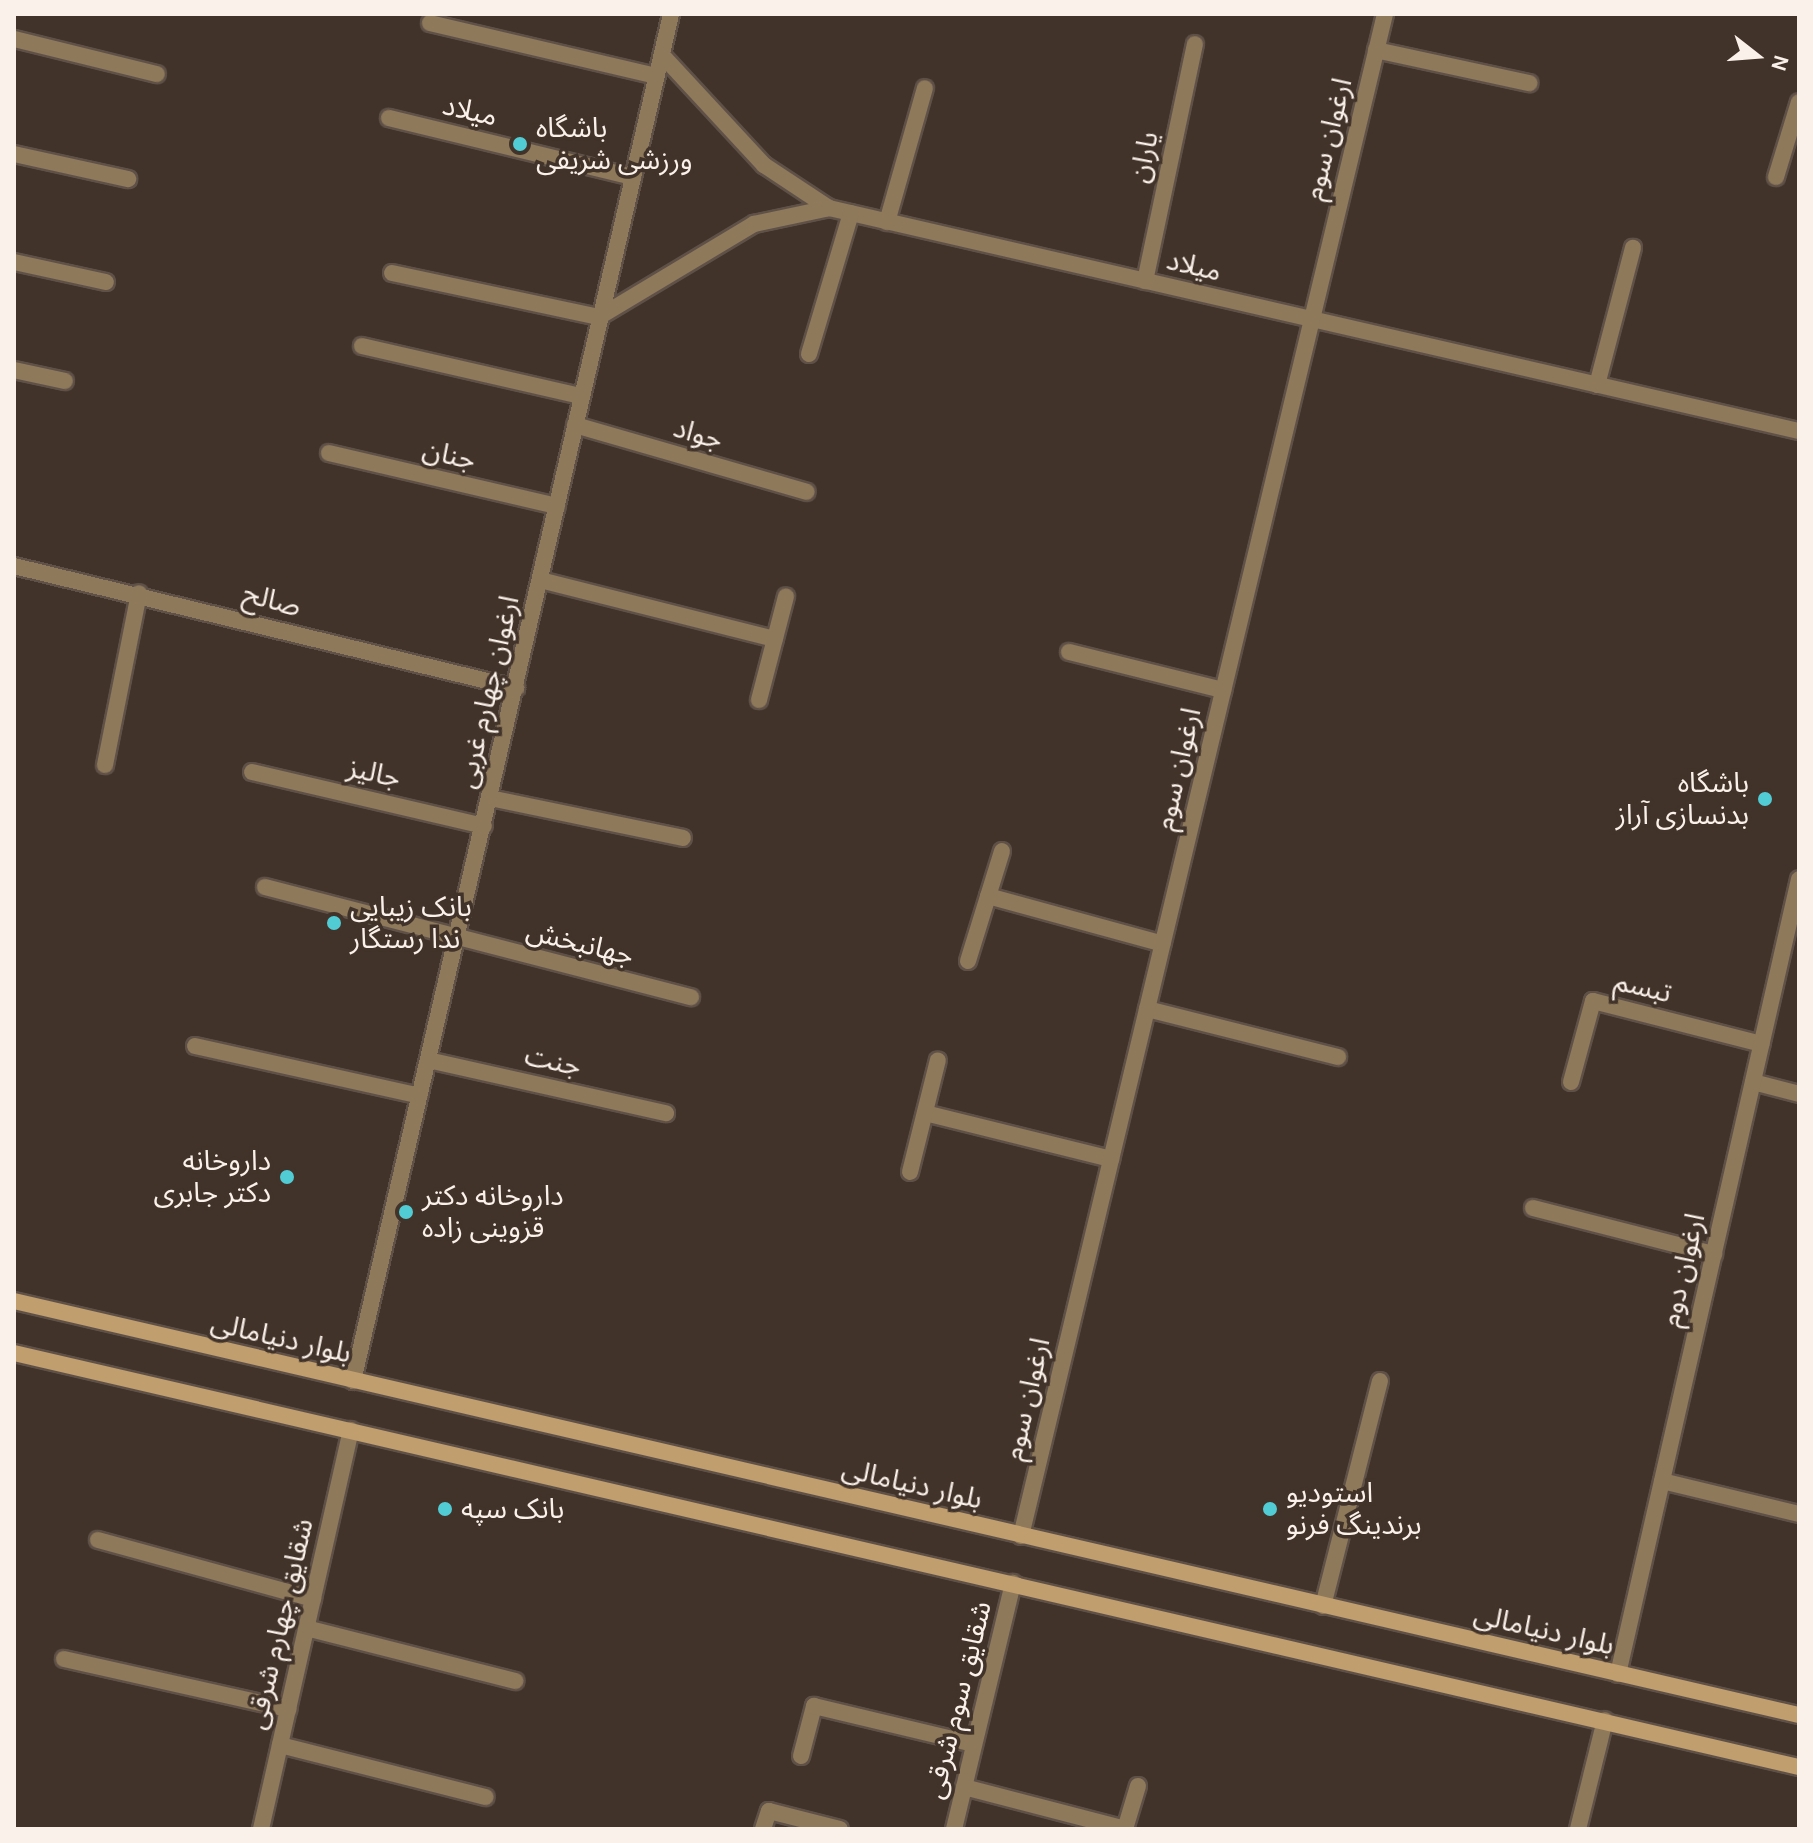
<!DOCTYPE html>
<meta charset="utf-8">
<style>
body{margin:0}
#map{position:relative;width:1813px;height:1843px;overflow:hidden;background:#413329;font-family:Karla,"Noto Sans Arabic",sans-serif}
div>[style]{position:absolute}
.roads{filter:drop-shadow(2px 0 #5f5148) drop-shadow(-2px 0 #5f5148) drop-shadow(0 2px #5f5148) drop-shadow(0 -2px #5f5148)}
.street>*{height:16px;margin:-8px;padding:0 8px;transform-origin:8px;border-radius:8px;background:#8f795b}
.secondary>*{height:16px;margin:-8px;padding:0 8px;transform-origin:8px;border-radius:8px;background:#c09e6d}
.dots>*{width:22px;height:22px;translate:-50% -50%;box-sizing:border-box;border:4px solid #413329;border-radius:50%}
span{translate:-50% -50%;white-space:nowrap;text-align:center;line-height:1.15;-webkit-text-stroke:7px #413329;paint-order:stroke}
.street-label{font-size:28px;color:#faf1ea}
.poi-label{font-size:28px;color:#faf1ea}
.left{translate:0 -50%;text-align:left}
.right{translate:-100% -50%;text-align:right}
.frame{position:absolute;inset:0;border:16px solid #faf1ea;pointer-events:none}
.north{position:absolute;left:1717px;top:16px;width:80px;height:80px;-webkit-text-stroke:6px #413329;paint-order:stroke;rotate:107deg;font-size:22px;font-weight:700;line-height:32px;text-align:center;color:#faf1ea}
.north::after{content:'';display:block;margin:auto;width:28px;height:36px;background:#faf1ea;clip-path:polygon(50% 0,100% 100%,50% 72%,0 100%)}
</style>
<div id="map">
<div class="roads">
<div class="street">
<i style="left:430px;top:23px;width:232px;rotate:13.2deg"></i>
<i style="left:14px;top:39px;width:147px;rotate:13.8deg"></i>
<i style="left:1376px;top:50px;width:157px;rotate:12.2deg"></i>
<i style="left:662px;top:55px;width:150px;rotate:47.2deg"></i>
<i style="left:764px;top:165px;width:78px;rotate:33.5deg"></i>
<i style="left:389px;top:118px;width:251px;rotate:13.6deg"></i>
<i style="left:14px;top:154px;width:117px;rotate:12.4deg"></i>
<i style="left:1776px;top:177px;width:78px;rotate:-73deg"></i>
<i style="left:887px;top:222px;width:139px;rotate:-74.2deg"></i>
<i style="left:14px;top:262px;width:94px;rotate:12.3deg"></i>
<i style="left:392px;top:273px;width:212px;rotate:12deg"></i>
<i style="left:599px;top:317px;width:181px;rotate:-31deg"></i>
<i style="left:754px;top:224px;width:77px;rotate:-12deg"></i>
<i style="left:829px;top:208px;width:995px;rotate:12.95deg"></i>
<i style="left:1145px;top:281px;width:242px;rotate:-78.1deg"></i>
<i style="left:362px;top:346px;width:225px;rotate:12.9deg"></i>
<i style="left:809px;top:354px;width:147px;rotate:-73.4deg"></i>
<i style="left:14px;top:370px;width:52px;rotate:12.2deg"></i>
<i style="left:1597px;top:385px;width:142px;rotate:-75.3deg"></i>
<i style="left:575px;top:425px;width:241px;rotate:16.1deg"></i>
<i style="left:329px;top:453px;width:234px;rotate:13.1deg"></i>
<i style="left:14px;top:566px;width:517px;rotate:13.66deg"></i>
<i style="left:540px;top:580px;width:242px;rotate:14.1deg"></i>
<i style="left:1069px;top:652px;width:159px;rotate:13.9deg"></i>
<i style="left:759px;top:700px;width:107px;rotate:-75.4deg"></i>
<i style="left:105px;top:765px;width:175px;rotate:-78.8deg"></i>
<i style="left:252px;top:772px;width:238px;rotate:13.1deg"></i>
<i style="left:490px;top:798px;width:197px;rotate:11.7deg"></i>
<i style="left:265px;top:887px;width:440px;rotate:14.5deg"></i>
<i style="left:988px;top:896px;width:181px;rotate:15.3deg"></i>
<i style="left:968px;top:961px;width:115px;rotate:-72.8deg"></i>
<i style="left:1147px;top:1009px;width:197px;rotate:14.1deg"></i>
<i style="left:195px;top:1046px;width:230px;rotate:12.5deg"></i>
<i style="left:428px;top:1060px;width:244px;rotate:12.6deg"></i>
<i style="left:1571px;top:1082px;width:84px;rotate:-74.8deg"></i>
<i style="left:1593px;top:1001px;width:174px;rotate:14.3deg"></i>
<i style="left:1753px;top:1082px;width:48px;rotate:14.6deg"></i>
<i style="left:925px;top:1113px;width:192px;rotate:13.9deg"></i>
<i style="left:910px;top:1172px;width:115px;rotate:-76deg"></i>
<i style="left:1533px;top:1208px;width:187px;rotate:14.3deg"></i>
<i style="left:353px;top:1381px;width:1404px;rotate:-76.9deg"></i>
<i style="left:1662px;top:1481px;width:141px;rotate:13.5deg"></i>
<i style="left:1021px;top:1536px;width:1565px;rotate:-76.55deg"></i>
<i style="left:98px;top:1540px;width:223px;rotate:15.3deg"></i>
<i style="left:1323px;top:1606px;width:232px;rotate:-75.8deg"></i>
<i style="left:306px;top:1628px;width:216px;rotate:14.2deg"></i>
<i style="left:64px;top:1659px;width:230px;rotate:12.6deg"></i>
<i style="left:1618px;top:1674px;width:815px;rotate:-77.17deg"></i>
<i style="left:280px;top:1745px;width:212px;rotate:14.2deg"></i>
<i style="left:801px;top:1756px;width:52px;rotate:-75.4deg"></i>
<i style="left:814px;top:1706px;width:164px;rotate:13.4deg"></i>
<i style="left:964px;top:1787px;width:166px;rotate:14.6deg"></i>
<i style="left:1125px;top:1829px;width:45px;rotate:-73.2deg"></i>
<i style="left:261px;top:1829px;width:409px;rotate:-77.3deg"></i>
<i style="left:763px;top:1829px;width:19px;rotate:-72deg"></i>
<i style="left:769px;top:1811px;width:73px;rotate:14.2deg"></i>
<i style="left:954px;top:1829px;width:253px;rotate:-76.5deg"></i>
<i style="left:1578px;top:1829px;width:112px;rotate:-76.1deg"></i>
</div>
<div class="secondary">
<i style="left:14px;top:1301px;width:1832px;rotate:13.06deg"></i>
<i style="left:14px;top:1353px;width:1832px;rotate:13.06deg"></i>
</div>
</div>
<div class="dots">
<i style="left:520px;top:144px;background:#51ccd4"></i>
<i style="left:1765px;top:799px;background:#51ccd4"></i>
<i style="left:334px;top:923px;background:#51ccd4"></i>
<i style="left:287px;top:1177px;background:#51ccd4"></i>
<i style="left:406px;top:1212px;background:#51ccd4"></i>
<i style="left:445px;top:1509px;background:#51ccd4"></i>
<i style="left:1270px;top:1509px;background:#51ccd4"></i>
</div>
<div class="street-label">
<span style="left:470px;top:111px;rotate:13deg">میلاد</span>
<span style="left:1328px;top:139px;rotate:-76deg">ارغوان سوم</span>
<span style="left:1144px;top:157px;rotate:-78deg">یاران</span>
<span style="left:1194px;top:266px;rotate:13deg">میلاد</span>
<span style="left:698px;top:434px;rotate:16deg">جواد</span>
<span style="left:449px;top:455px;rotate:13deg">جنان</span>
<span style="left:272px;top:600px;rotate:14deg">صالح</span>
<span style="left:488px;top:692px;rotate:-77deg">ارغوان چهارم غربی</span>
<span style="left:1178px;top:769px;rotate:-77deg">ارغوان سوم</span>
<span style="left:374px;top:773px;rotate:13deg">جالیز</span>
<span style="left:580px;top:943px;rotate:14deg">جهانبخش</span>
<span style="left:1643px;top:987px;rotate:14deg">تبسم</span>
<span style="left:553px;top:1061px;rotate:13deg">جنت</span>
<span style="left:1683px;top:1270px;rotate:-77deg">ارغوان دوم</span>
<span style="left:281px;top:1338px;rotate:13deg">بلوار دنیامالی</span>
<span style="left:1027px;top:1399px;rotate:-77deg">ارغوان سوم</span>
<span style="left:912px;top:1484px;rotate:13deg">بلوار دنیامالی</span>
<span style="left:280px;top:1624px;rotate:-77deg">شقایق چهارم شرقی</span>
<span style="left:1544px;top:1630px;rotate:13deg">بلوار دنیامالی</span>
<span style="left:958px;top:1700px;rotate:-76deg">شقایق سوم شرقی</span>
</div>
<div class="poi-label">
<span class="left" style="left:536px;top:144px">باشگاه<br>ورزشی شریفی</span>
<span class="right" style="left:1749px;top:799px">باشگاه<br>بدنسازی آراز</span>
<span class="left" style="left:350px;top:923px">بانک زیبایی<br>ندا رستگار</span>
<span class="right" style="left:271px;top:1177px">داروخانه<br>دکتر جابری</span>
<span class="left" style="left:422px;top:1212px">داروخانه دکتر<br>قزوینی زاده</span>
<span class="left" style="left:1286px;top:1509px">استودیو<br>برندینگ فرنو</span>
<span class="left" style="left:461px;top:1509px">بانک سپه</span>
</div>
<div class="frame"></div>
<div class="north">N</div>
</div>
